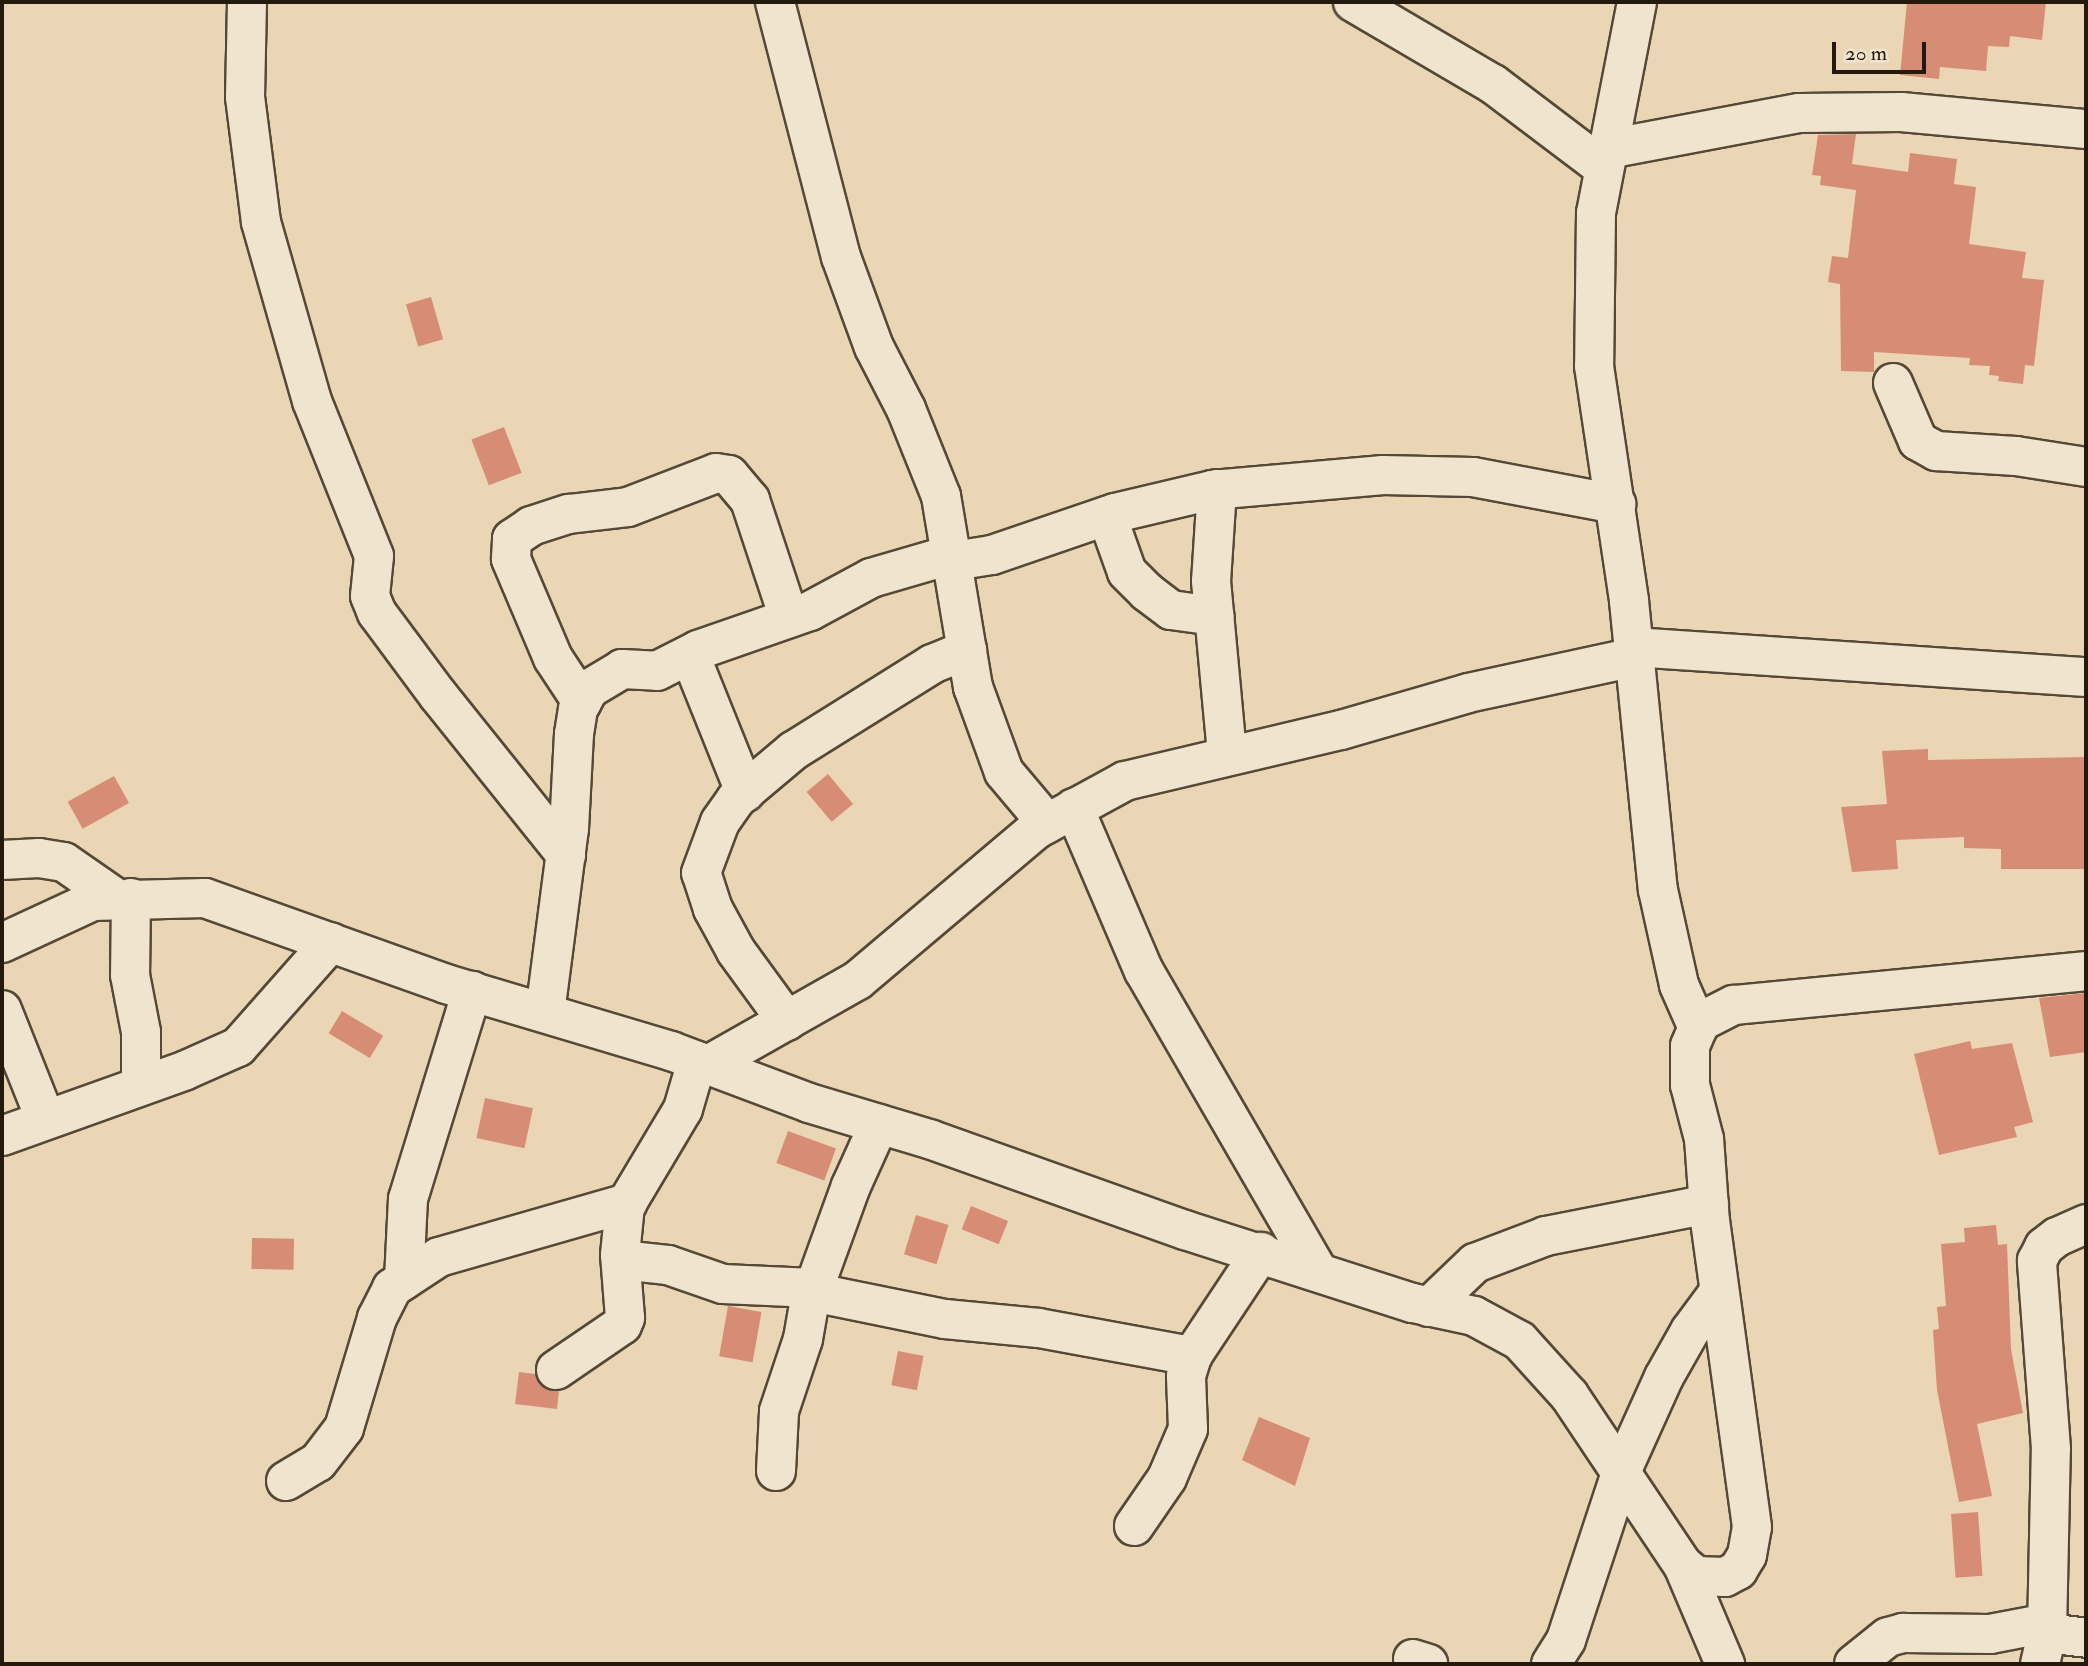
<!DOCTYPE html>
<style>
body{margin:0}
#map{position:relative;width:2088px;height:1666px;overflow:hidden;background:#ead6b5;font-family:"IM FELL Double Pica",serif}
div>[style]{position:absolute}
.building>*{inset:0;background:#d78c75;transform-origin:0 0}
.roads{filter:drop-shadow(2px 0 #554836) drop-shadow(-2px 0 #554836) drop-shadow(0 2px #554836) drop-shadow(0 -2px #554836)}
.minor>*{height:38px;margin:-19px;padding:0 19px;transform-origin:19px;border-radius:19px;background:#f1e4cf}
span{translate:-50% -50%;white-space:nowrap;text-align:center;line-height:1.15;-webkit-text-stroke:5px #f1e4cf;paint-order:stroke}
.frame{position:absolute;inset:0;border:4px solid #23190c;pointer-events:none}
.scale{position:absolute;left:1832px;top:42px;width:94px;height:32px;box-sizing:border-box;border:4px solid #23190c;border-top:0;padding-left:9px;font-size:21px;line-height:24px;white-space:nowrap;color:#23190c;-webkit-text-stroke:5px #f1e4cf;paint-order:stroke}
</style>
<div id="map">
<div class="building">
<i style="clip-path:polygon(1907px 2px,2046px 2px,2042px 40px,2010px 36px,2009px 47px,1988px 46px,1986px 71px,1940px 67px,1939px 79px,1900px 75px)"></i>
<i style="clip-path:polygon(1856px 134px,1852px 164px,1908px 172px,1910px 153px,1957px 159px,1954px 184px,1976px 187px,1969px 244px,2026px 252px,2022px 278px,2044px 280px,2034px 366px,2025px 365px,2023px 384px,1998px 381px,1999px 376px,1989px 375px,1990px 366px,1969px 365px,1970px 358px,1874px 352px,1874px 372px,1841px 371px,1840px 284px,1828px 282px,1832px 256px,1848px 258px,1856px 190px,1820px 185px,1821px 176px,1812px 175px,1818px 135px)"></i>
<i style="left:431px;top:297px;width:44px;height:26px;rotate:74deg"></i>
<i style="left:504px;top:427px;width:49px;height:35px;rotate:69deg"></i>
<i style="clip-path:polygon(1928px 749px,1928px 760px,2086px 757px,2086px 869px,2001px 869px,2001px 849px,1964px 848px,1964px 837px,1896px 840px,1898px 869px,1852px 872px,1841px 807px,1887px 804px,1882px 751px)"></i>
<i style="left:828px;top:774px;width:39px;height:28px;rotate:50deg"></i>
<i style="left:114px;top:776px;width:31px;height:53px;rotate:61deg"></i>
<i style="clip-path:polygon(2086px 993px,2086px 1052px,2050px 1057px,2039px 998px)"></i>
<i style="left:342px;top:1011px;width:48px;height:26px;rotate:31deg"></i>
<i style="clip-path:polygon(1970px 1041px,1972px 1049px,2012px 1043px,2033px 1122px,2014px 1127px,2017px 1137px,1939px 1155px,1914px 1054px)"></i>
<i style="left:485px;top:1098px;width:49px;height:41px;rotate:12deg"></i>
<i style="left:788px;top:1131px;width:51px;height:34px;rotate:20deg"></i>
<i style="left:971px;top:1206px;width:40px;height:25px;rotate:22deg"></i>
<i style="left:916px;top:1215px;width:34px;height:41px;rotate:17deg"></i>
<i style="clip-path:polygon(1996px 1225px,1998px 1245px,2007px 1244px,2011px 1349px,2023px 1413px,1977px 1424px,1992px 1496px,1959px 1502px,1937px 1390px,1933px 1330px,1939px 1329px,1937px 1307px,1946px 1306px,1941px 1244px,1965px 1242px,1964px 1228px)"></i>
<i style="left:252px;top:1238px;width:42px;height:31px;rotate:1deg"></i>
<i style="left:728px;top:1306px;width:34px;height:51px;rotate:10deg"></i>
<i style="left:898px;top:1351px;width:26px;height:35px;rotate:11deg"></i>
<i style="clip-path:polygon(519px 1372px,535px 1374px,546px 1389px,559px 1391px,557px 1409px,515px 1404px)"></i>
<i style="clip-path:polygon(1259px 1417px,1310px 1438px,1295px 1486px,1242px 1460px)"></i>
<i style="left:1978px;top:1512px;width:64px;height:27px;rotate:86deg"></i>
</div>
<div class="roads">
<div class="minor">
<i style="left:247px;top:2px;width:95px;rotate:91.2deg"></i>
<i style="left:245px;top:97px;width:126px;rotate:82.7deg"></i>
<i style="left:261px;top:222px;width:186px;rotate:74.1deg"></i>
<i style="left:312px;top:401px;width:167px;rotate:68.2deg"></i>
<i style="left:374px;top:556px;width:40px;rotate:95.7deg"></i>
<i style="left:370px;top:596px;width:18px;rotate:68deg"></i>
<i style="left:377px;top:613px;width:102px;rotate:53.4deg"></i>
<i style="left:438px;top:695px;width:205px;rotate:51.3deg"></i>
<i style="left:775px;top:2px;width:263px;rotate:75.5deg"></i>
<i style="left:841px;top:257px;width:96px;rotate:69.9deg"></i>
<i style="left:874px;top:347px;width:70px;rotate:62.7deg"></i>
<i style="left:906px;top:409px;width:94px;rotate:68.1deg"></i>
<i style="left:941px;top:496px;width:194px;rotate:80.5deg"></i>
<i style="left:973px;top:687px;width:90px;rotate:70deg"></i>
<i style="left:1004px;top:772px;width:67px;rotate:49.9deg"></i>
<i style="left:1353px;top:2px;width:162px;rotate:30.4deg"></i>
<i style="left:1493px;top:84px;width:139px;rotate:37.1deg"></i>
<i style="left:1637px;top:2px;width:215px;rotate:101deg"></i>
<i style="left:1596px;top:213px;width:153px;rotate:90.7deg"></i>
<i style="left:1594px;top:366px;width:238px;rotate:81.5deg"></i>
<i style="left:1629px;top:601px;width:290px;rotate:84.3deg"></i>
<i style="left:1658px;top:890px;width:97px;rotate:77.5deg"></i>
<i style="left:1679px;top:985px;width:47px;rotate:66.2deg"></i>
<i style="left:1608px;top:149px;width:194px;rotate:-10.7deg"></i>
<i style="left:1799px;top:113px;width:102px;rotate:-0.6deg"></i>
<i style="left:1901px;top:112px;width:186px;rotate:5.3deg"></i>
<i style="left:1893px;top:383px;width:63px;rotate:66.7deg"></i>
<i style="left:1918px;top:441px;width:21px;rotate:29deg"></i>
<i style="left:1936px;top:451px;width:80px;rotate:3.6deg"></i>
<i style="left:2016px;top:456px;width:71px;rotate:8.9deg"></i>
<i style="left:1217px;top:489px;width:92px;rotate:93.7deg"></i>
<i style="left:1211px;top:581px;width:174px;rotate:84.7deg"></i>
<i style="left:1107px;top:516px;width:59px;rotate:70.3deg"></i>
<i style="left:1127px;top:572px;width:28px;rotate:45deg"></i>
<i style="left:1147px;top:592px;width:30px;rotate:37deg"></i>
<i style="left:1171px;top:610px;width:44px;rotate:7.8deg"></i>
<i style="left:954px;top:561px;width:38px;rotate:-9deg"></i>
<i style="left:992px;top:555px;width:130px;rotate:-18.9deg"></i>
<i style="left:1115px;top:513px;width:100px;rotate:-13.3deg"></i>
<i style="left:1212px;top:490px;width:172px;rotate:-5deg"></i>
<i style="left:1383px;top:475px;width:90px;rotate:1.3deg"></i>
<i style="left:1473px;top:477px;width:146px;rotate:10.7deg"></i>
<i style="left:1633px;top:647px;width:454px;rotate:3.8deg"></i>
<i style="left:690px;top:655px;width:148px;rotate:68.1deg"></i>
<i style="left:582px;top:702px;width:53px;rotate:-123.4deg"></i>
<i style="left:553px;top:658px;width:108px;rotate:-113deg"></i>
<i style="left:511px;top:559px;width:20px;rotate:-87deg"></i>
<i style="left:512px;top:539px;width:23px;rotate:-34deg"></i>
<i style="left:531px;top:526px;width:40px;rotate:-18deg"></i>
<i style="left:569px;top:514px;width:59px;rotate:-6.8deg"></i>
<i style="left:628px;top:507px;width:94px;rotate:-21.1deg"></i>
<i style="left:716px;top:473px;width:13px;rotate:9deg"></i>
<i style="left:729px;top:475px;width:33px;rotate:50deg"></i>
<i style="left:750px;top:500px;width:124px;rotate:71.7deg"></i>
<i style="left:1074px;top:808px;width:177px;rotate:66.8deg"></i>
<i style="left:1144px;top:971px;width:345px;rotate:59.9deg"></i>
<i style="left:2px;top:860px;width:37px;rotate:-3deg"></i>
<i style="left:39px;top:858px;width:25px;rotate:9deg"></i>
<i style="left:64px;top:862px;width:65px;rotate:34.9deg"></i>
<i style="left:131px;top:898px;width:77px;rotate:90.7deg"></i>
<i style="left:130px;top:975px;width:58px;rotate:79.1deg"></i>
<i style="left:141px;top:1032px;width:54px;rotate:90deg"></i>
<i style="left:2px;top:943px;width:100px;rotate:-24.8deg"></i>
<i style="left:93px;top:901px;width:112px;rotate:-1.5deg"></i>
<i style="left:205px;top:898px;width:256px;rotate:19.6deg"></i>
<i style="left:446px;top:984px;width:235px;rotate:16.6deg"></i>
<i style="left:671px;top:1051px;width:147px;rotate:20.6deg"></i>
<i style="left:809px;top:1103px;width:128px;rotate:16.7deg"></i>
<i style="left:932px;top:1140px;width:269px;rotate:19.6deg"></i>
<i style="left:1185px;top:1230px;width:239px;rotate:17.8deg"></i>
<i style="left:1413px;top:1303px;width:62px;rotate:12deg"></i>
<i style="left:1474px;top:1316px;width:52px;rotate:28.5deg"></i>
<i style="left:1520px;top:1341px;width:73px;rotate:47.8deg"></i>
<i style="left:1569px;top:1395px;width:205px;rotate:56.2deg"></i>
<i style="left:1683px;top:1565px;width:17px;rotate:40deg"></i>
<i style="left:1696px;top:1576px;width:29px;rotate:2deg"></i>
<i style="left:1725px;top:1577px;width:15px;rotate:-28deg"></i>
<i style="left:1738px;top:1570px;width:17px;rotate:-59deg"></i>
<i style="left:1747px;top:1555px;width:28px;rotate:-80deg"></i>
<i style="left:1752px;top:1527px;width:308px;rotate:-97.8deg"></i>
<i style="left:1710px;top:1222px;width:83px;rotate:-94.1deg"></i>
<i style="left:1704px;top:1139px;width:56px;rotate:-104.5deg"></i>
<i style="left:1690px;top:1085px;width:39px;rotate:-90deg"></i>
<i style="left:1690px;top:1046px;width:26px;rotate:-67deg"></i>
<i style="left:1700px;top:1022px;width:38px;rotate:-27deg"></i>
<i style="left:1734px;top:1005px;width:354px;rotate:-5.5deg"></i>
<i style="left:2px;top:1010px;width:116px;rotate:68.3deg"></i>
<i style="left:545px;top:1013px;width:186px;rotate:-82.6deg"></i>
<i style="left:569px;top:829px;width:95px;rotate:-87deg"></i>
<i style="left:574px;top:734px;width:25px;rotate:-81deg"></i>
<i style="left:578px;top:709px;width:23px;rotate:-61deg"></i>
<i style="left:589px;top:689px;width:39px;rotate:-31deg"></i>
<i style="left:622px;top:669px;width:35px;rotate:3deg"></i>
<i style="left:657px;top:671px;width:46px;rotate:-27.1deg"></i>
<i style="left:698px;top:650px;width:119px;rotate:-19.2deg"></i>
<i style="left:810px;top:611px;width:69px;rotate:-28.4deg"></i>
<i style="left:871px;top:578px;width:85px;rotate:-16.3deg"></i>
<i style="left:787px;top:1021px;width:87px;rotate:-126.1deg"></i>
<i style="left:736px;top:951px;width:48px;rotate:-118.7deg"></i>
<i style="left:713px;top:909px;width:38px;rotate:-108deg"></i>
<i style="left:701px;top:873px;width:54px;rotate:-69.6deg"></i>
<i style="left:720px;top:822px;width:28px;rotate:-55deg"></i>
<i style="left:736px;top:799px;width:75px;rotate:-40.1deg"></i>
<i style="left:793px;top:751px;width:164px;rotate:-32deg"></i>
<i style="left:932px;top:664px;width:38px;rotate:-22deg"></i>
<i style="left:708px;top:1065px;width:172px;rotate:-29.5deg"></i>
<i style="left:858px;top:980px;width:234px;rotate:-40.2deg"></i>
<i style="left:1037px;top:829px;width:100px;rotate:-28.6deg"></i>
<i style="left:1125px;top:781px;width:222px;rotate:-13.3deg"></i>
<i style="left:1341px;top:730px;width:132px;rotate:-16.2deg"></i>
<i style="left:1468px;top:693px;width:170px;rotate:-12.2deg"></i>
<i style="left:2px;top:1136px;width:195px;rotate:-19.7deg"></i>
<i style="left:186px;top:1070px;width:57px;rotate:-23.9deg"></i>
<i style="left:238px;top:1047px;width:140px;rotate:-48.5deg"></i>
<i style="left:621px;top:1260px;width:47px;rotate:6.1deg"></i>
<i style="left:668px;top:1265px;width:58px;rotate:19.1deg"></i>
<i style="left:723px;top:1284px;width:90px;rotate:2.5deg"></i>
<i style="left:404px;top:1280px;width:81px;rotate:-87.2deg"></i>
<i style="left:408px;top:1199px;width:218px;rotate:-72.9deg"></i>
<i style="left:812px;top:1292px;width:136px;rotate:11.5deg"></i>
<i style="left:945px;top:1319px;width:94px;rotate:5.5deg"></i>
<i style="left:1039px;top:1328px;width:156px;rotate:10.4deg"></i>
<i style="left:1429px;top:1307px;width:64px;rotate:-43.7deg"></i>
<i style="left:1475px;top:1263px;width:76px;rotate:-20.8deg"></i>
<i style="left:1546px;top:1236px;width:166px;rotate:-11.1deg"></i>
<i style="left:556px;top:1370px;width:80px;rotate:-34.3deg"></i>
<i style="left:622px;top:1325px;width:8px;rotate:-67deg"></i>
<i style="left:625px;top:1318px;width:63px;rotate:-94.5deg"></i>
<i style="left:620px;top:1255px;width:50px;rotate:-84.3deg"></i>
<i style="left:776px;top:1471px;width:60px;rotate:-87.1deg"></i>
<i style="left:779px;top:1411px;width:76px;rotate:-71.6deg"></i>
<i style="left:803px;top:1339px;width:41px;rotate:-80.1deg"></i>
<i style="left:810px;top:1299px;width:120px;rotate:-70.1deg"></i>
<i style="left:851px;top:1186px;width:68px;rotate:-65.7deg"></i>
<i style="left:286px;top:1481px;width:37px;rotate:-31deg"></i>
<i style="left:318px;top:1462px;width:43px;rotate:-52.6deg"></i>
<i style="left:344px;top:1428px;width:115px;rotate:-73.3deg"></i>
<i style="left:377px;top:1318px;width:34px;rotate:-63deg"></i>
<i style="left:392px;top:1288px;width:56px;rotate:-33.4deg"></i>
<i style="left:439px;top:1257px;width:196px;rotate:-16deg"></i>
<i style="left:627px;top:1203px;width:109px;rotate:-59.2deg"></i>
<i style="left:683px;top:1109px;width:50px;rotate:-73.7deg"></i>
<i style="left:1134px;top:1526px;width:58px;rotate:-55.5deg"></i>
<i style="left:1167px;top:1478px;width:53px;rotate:-66.8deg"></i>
<i style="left:1188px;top:1429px;width:53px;rotate:-92.2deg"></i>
<i style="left:1186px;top:1376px;width:21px;rotate:-73deg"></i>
<i style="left:1192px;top:1356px;width:125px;rotate:-56.4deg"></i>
<i style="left:1683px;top:1565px;width:108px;rotate:67deg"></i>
<i style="left:2047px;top:1633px;width:39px;rotate:7deg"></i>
<i style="left:1413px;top:1659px;width:16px;rotate:18deg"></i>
<i style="left:1551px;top:1664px;width:28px;rotate:-58deg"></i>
<i style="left:1566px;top:1640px;width:179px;rotate:-71.8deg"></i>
<i style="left:1622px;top:1470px;width:102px;rotate:-65.7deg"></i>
<i style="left:1664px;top:1377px;width:53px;rotate:-60.5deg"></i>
<i style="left:1690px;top:1331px;width:49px;rotate:-53.4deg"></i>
<i style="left:1854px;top:1664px;width:43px;rotate:-38.5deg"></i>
<i style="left:1888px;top:1637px;width:16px;rotate:-15deg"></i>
<i style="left:1903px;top:1633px;width:87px;rotate:0.7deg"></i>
<i style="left:1990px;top:1634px;width:58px;rotate:-10.9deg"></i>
<i style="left:2040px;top:1664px;width:32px;rotate:-77deg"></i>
<i style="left:2047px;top:1633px;width:184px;rotate:-88.8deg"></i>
<i style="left:2051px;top:1449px;width:189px;rotate:-94.3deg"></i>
<i style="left:2037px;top:1261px;width:16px;rotate:-63deg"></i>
<i style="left:2044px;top:1247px;width:16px;rotate:-38deg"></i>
<i style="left:2057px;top:1237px;width:32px;rotate:-24deg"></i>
</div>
</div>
<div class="frame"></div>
<div class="scale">20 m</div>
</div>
